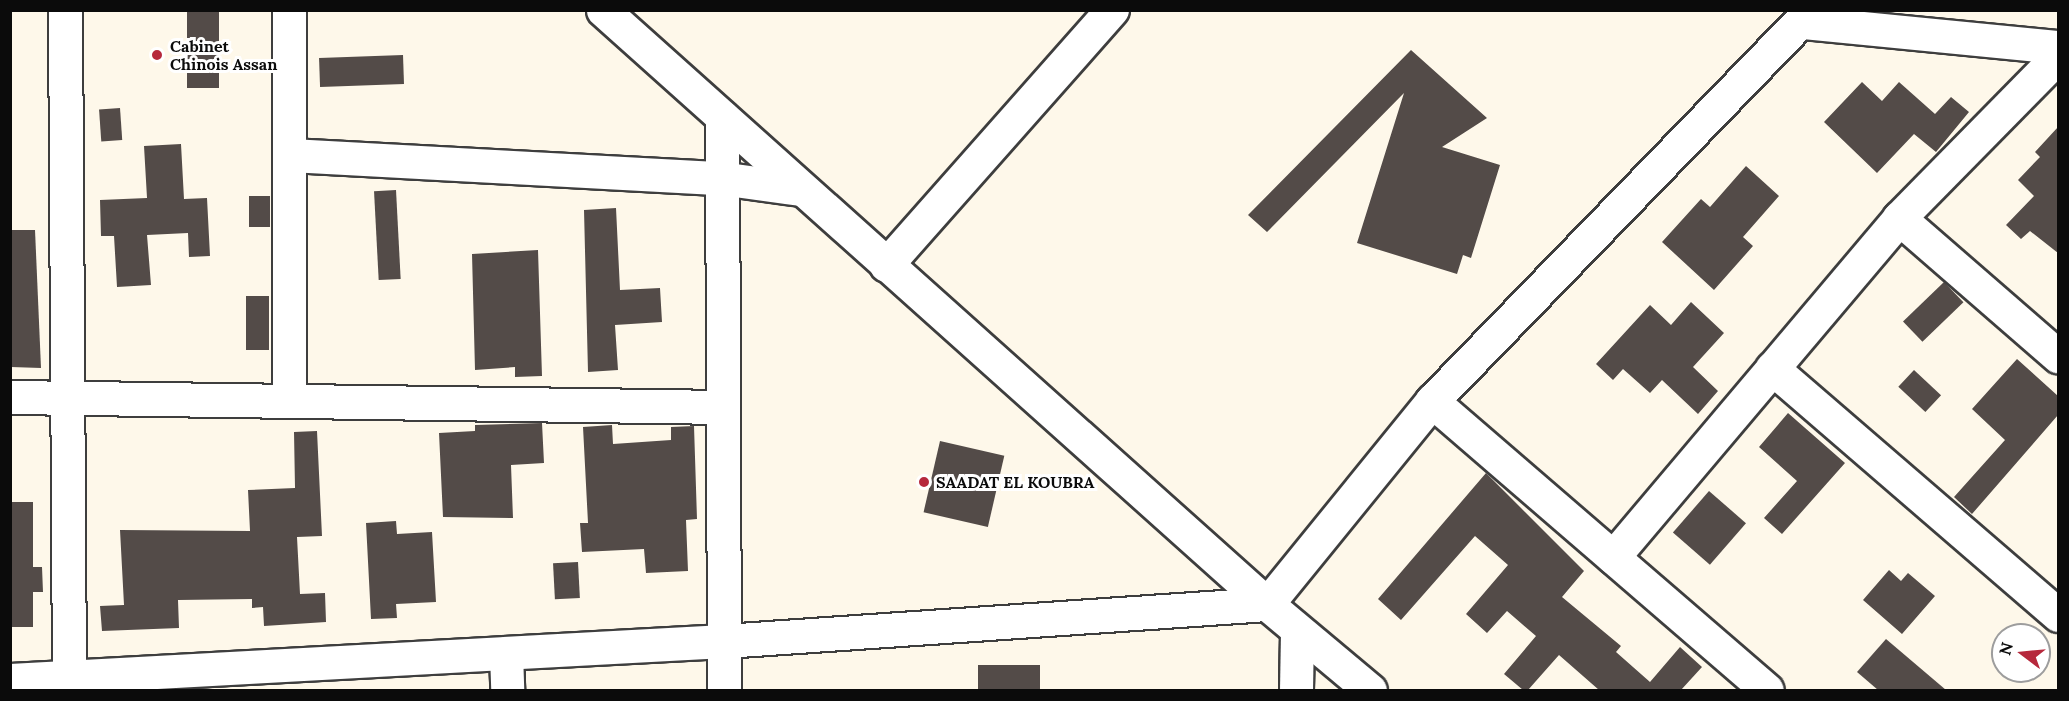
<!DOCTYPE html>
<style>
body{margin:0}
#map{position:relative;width:2069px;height:701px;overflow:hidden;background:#fef8ea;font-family:Lora,serif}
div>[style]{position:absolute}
.building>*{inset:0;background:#534b48;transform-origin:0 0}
.roads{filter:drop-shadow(2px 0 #3e3e3e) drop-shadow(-2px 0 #3e3e3e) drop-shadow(0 2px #3e3e3e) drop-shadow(0 -2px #3e3e3e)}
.minor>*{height:33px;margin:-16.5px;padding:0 16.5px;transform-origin:16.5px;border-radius:16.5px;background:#fff}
.dots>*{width:16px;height:16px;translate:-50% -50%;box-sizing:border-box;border:3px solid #fff;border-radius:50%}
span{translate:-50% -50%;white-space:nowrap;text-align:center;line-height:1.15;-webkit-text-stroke:6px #fff;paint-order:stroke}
.poi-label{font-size:16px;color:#0b0b0b;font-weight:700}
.left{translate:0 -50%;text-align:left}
.frame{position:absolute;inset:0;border:12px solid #0b0b0b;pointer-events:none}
.north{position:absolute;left:1991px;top:623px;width:60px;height:60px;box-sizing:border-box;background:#fff;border:2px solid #9d9d9d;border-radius:50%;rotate:286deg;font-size:16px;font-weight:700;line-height:24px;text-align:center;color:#0b0b0b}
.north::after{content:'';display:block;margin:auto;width:21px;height:27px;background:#b6283c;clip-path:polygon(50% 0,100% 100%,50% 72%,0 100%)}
</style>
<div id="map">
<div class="building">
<i style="left:187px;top:10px;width:32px;height:78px"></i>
<i style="clip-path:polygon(1411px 50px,1487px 118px,1442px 147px,1500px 165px,1471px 258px,1463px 255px,1457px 274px,1357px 243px,1404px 93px,1267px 232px,1248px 215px)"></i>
<i style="left:403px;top:55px;width:29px;height:84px;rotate:88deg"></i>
<i style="clip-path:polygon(1862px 82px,1882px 101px,1899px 82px,1935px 114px,1951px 97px,1969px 112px,1936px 152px,1914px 134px,1877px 173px,1824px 122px)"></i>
<i style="left:120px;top:108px;width:32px;height:21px;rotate:86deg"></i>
<i style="clip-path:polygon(2058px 127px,2058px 253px,2030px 231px,2021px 239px,2006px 225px,2034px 196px,2018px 180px,2040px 157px,2035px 152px)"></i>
<i style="clip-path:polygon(181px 144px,184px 199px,207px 198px,210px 256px,189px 257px,188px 233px,147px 235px,151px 285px,117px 287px,114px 236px,101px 236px,100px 200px,147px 198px,144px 146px)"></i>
<i style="clip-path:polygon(1746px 166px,1779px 196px,1743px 237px,1753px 246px,1714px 290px,1662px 242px,1701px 199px,1710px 207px)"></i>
<i style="left:396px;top:190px;width:89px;height:22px;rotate:87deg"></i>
<i style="left:270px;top:196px;width:31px;height:21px;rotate:90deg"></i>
<i style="clip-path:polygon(616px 208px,620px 290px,660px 288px,662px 322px,615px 325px,618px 370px,588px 372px,584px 210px)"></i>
<i style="clip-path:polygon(10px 230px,35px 230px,41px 368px,11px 367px)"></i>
<i style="clip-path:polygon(538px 250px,542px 376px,515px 377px,515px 367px,475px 370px,472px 254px)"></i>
<i style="left:1944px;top:282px;width:28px;height:57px;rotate:46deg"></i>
<i style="left:246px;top:296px;width:23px;height:54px"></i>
<i style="clip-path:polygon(1691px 302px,1724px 333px,1693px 367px,1718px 391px,1698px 414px,1662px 380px,1650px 393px,1623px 369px,1613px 380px,1596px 364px,1650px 305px,1671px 325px)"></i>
<i style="clip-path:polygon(2017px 359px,2058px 396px,2058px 415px,1972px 514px,1954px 497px,2005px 440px,1972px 409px)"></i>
<i style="left:1914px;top:370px;width:37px;height:23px;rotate:43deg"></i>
<i style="clip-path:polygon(1788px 413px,1845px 463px,1782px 534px,1764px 518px,1797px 481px,1759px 447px)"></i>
<i style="clip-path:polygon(542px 423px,544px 463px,511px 465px,513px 518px,443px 517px,439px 433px,475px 431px,475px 425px)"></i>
<i style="clip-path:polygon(612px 425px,613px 444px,671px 440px,671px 427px,694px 426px,697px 519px,686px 520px,688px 571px,646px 573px,644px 549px,582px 552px,580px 523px,588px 523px,583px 427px)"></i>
<i style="clip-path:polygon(317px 431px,322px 536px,297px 537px,300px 594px,325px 593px,326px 622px,264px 626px,263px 607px,252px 608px,252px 599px,178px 600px,179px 628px,102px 631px,100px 606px,124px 605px,120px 530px,250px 531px,248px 490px,295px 488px,294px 432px)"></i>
<i style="left:940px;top:441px;width:66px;height:73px;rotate:13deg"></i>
<i style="clip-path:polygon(1486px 473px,1584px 571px,1562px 597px,1621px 646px,1616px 652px,1650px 682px,1680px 647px,1702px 667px,1681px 690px,1599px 690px,1559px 655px,1528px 690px,1523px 690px,1504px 674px,1536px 636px,1507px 611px,1487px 633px,1466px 614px,1508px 565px,1475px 536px,1401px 620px,1378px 599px)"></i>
<i style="left:1709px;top:491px;width:49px;height:55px;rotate:41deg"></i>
<i style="clip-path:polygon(10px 502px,33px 502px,33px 567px,42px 567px,43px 592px,33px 592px,33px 627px,10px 627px)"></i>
<i style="clip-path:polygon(396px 521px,397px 534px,432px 532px,436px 602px,396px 604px,397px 618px,371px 619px,366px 523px)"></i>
<i style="left:578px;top:562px;width:36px;height:25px;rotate:87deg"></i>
<i style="clip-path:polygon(1889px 570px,1901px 581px,1908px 573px,1935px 596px,1902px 634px,1863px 600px)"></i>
<i style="clip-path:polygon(1886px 639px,1946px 690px,1878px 690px,1857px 672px)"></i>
<i style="left:978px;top:665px;width:62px;height:25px"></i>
</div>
<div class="roads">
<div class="minor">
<i style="left:65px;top:10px;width:680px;rotate:89.66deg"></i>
<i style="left:603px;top:10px;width:891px;rotate:41.82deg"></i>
<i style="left:1267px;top:604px;width:134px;rotate:39.9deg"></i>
<i style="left:1802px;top:22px;width:257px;rotate:5.6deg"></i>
<i style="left:722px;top:117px;width:573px;rotate:89.8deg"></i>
<i style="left:290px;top:155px;width:431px;rotate:3.1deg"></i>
<i style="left:720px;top:178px;width:81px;rotate:7.8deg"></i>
<i style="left:1899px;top:218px;width:211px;rotate:41deg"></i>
<i style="left:886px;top:265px;width:341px;rotate:-48.5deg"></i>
<i style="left:1772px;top:368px;width:378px;rotate:40.8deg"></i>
<i style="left:10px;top:397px;width:712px;rotate:0.8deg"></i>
<i style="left:289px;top:400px;width:390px;rotate:-90deg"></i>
<i style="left:1432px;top:401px;width:442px;rotate:40.8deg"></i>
<i style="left:1613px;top:557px;width:444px;rotate:-49.8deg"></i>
<i style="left:1899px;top:218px;width:227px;rotate:-45.5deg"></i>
<i style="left:506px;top:653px;width:37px;rotate:88deg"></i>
<i style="left:10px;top:680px;width:715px;rotate:-3.13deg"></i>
<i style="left:724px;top:641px;width:544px;rotate:-3.9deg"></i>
<i style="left:1267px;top:604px;width:262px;rotate:-50.9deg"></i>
<i style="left:1432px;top:401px;width:545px;rotate:-45.89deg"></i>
<i style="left:1296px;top:690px;width:59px;rotate:-89deg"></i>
</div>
</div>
<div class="dots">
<i style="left:157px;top:55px;background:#b6283c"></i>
<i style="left:924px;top:482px;background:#b6283c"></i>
</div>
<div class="poi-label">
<span class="left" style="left:170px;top:55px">Cabinet<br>Chinois Assan</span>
<span class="left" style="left:936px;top:482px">SAADAT EL KOUBRA</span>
</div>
<div class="frame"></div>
<div class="north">N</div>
</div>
